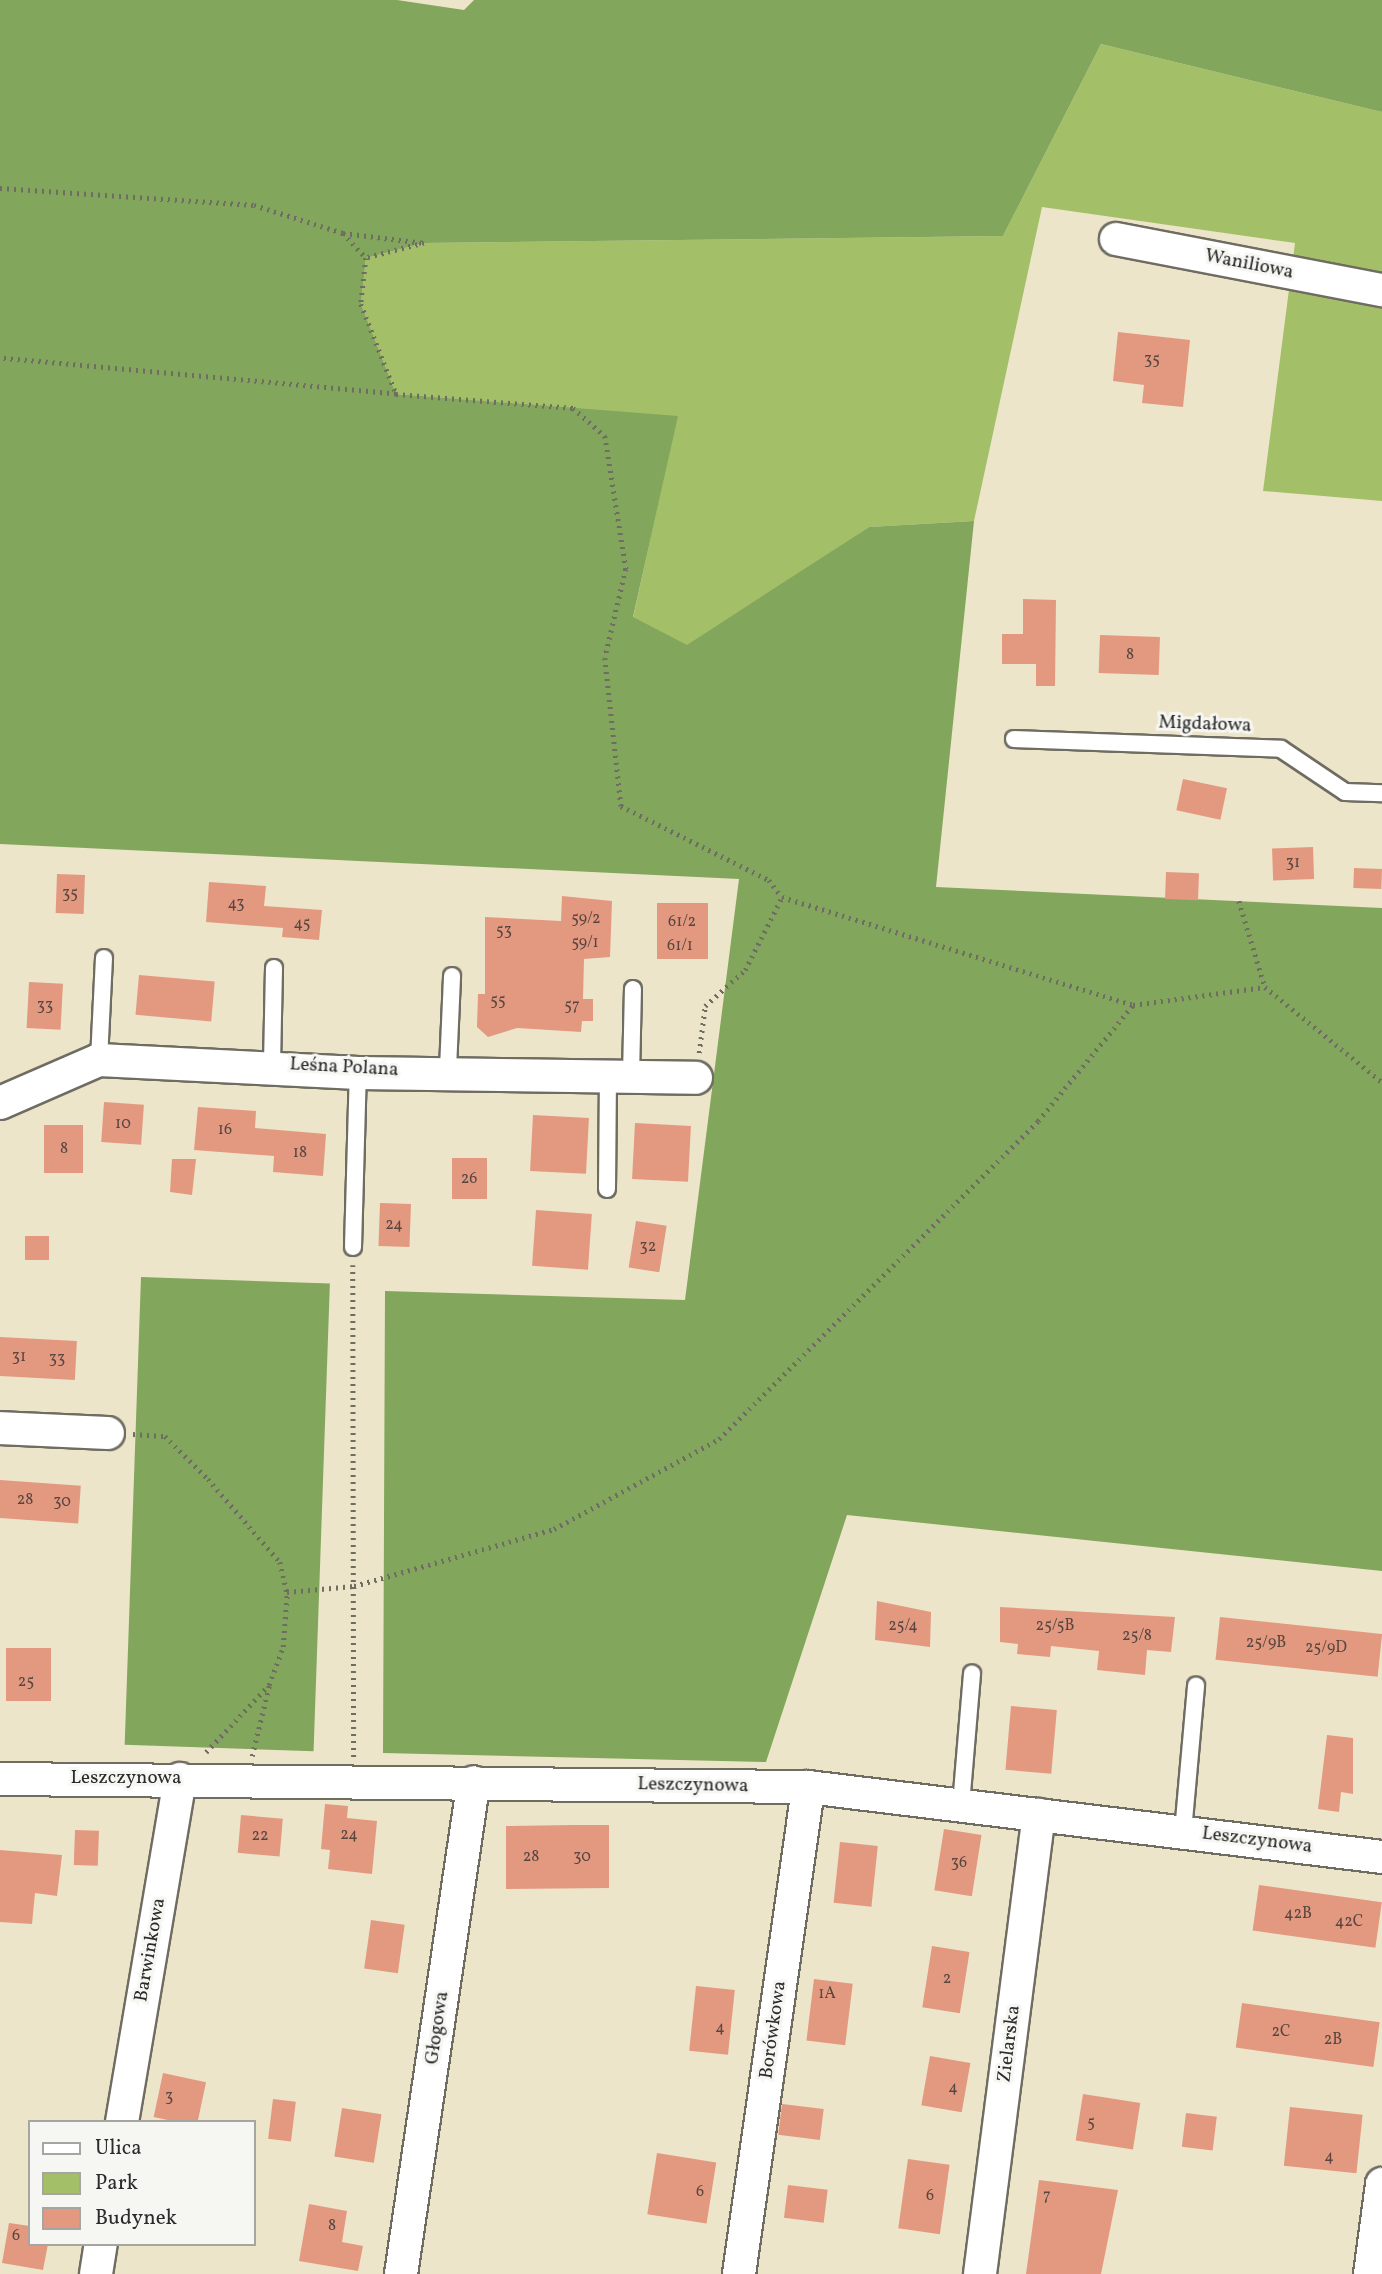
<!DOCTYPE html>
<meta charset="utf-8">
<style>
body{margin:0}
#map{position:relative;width:1382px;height:2274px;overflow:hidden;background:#ede5c9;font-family:Vollkorn,serif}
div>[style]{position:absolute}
.green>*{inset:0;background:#a3c068}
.forest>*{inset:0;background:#82a65c;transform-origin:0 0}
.building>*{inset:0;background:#e39980;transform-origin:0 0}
.path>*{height:4.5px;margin-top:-2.25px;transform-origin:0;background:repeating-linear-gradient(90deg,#6f6c62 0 2px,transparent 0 7px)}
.roads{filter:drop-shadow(2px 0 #6f6c62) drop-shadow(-2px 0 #6f6c62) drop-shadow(0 2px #6f6c62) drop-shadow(0 -2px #6f6c62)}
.service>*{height:16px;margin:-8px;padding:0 8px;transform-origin:8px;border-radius:8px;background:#fff}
.minor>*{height:32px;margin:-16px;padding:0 16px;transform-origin:16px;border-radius:16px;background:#fff}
span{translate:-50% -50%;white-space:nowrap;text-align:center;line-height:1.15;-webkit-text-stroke:6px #f6f6f2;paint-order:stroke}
.number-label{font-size:16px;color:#594640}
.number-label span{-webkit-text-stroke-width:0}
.street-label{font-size:19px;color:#2b2b2b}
.legend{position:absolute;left:28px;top:2120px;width:228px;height:126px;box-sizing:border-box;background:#f6f6f2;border:2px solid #a5a5a2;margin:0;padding:9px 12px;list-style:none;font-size:21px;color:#2b2b2b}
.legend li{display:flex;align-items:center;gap:14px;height:35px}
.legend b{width:35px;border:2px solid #a5a5a2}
</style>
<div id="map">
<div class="green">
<i style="clip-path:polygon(1101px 44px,1382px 112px,1382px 501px,1263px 491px,1295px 243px,1042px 207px,974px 521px,869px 527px,687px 646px,633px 618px,677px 417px,396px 394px,361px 304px,366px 258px,424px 243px,1003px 236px)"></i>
</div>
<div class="forest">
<i style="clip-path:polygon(0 0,397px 0,464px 10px,474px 0,1382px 0,1382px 112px,1101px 44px,1003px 236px,424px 243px,366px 258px,361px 304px,396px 394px,678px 416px,633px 617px,687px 645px,869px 527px,974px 521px,936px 887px,1382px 908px,1382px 1571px,847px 1515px,766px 1762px,383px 1753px,385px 1291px,685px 1300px,739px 879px,0 844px)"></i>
<i style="left:141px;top:1277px;width:189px;height:468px;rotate:2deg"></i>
</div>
<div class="building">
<i style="clip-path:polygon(1118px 332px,1190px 340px,1183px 407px,1142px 403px,1144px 385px,1113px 381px)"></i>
<i style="clip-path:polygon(1023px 599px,1056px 600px,1055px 686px,1036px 686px,1036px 664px,1002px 664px,1002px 634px,1023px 634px)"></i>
<i style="left:1100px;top:635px;width:60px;height:38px;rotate:2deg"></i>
<i style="left:1183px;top:779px;width:45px;height:32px;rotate:12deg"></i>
<i style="left:1313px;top:847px;width:32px;height:41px;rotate:88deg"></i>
<i style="left:1354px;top:868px;width:28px;height:20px;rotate:2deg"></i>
<i style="left:1166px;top:872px;width:33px;height:27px;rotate:2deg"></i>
<i style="left:57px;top:874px;width:28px;height:39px;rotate:2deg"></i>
<i style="clip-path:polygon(209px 882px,266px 886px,264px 906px,322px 910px,319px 940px,282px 937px,283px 928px,206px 922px)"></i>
<i style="clip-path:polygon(562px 896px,612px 901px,610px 957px,584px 959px,583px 999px,593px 999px,593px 1021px,582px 1021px,581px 1032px,517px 1028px,488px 1037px,477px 1027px,478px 994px,485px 994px,485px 917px,561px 921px)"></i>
<i style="left:657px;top:903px;width:51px;height:56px"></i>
<i style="left:139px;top:975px;width:76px;height:40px;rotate:5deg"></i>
<i style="left:29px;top:982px;width:34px;height:46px;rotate:3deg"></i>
<i style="left:104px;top:1102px;width:40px;height:40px;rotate:4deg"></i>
<i style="clip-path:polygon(198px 1107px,256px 1111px,255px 1128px,326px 1134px,323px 1176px,273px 1172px,274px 1156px,194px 1150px)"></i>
<i style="left:533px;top:1115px;width:56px;height:56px;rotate:3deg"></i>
<i style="left:635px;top:1123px;width:56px;height:56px;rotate:3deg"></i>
<i style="left:44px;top:1125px;width:39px;height:48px"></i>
<i style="left:452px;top:1158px;width:35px;height:41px"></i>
<i style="clip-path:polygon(172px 1159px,196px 1159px,192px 1195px,170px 1192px)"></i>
<i style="left:380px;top:1203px;width:31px;height:43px;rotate:2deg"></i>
<i style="left:536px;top:1210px;width:56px;height:56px;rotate:4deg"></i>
<i style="left:636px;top:1221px;width:31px;height:47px;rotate:9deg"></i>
<i style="left:25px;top:1236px;width:24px;height:24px"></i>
<i style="left:0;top:1337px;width:77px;height:39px;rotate:3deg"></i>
<i style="left:0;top:1480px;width:81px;height:38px;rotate:4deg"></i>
<i style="clip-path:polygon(877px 1601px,931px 1612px,930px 1647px,875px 1640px)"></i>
<i style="clip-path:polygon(1000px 1607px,1175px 1617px,1171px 1652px,1147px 1650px,1145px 1675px,1097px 1670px,1099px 1651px,1051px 1646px,1050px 1657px,1017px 1654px,1018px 1644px,1000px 1642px)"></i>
<i style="left:1220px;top:1617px;width:163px;height:43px;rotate:6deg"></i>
<i style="left:6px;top:1648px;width:45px;height:53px"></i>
<i style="left:1011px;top:1706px;width:46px;height:64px;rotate:5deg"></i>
<i style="clip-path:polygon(1327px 1735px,1353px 1738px,1353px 1794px,1341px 1792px,1339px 1812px,1318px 1809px)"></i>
<i style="clip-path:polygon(325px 1804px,348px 1806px,347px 1818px,377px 1821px,372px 1874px,328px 1869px,330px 1850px,321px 1849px)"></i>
<i style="left:241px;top:1815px;width:42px;height:38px;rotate:5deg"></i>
<i style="clip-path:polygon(574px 1825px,609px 1825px,609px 1888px,506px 1889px,506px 1826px)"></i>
<i style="left:944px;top:1829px;width:38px;height:62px;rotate:9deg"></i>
<i style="left:75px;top:1830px;width:24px;height:35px;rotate:2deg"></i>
<i style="left:840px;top:1842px;width:38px;height:61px;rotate:6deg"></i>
<i style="clip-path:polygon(0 1850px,62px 1855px,57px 1896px,35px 1893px,32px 1924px,0 1922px)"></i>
<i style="left:1259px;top:1885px;width:124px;height:46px;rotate:8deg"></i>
<i style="left:371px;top:1920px;width:34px;height:49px;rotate:8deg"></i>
<i style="left:932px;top:1946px;width:38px;height:62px;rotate:9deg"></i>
<i style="left:814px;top:1979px;width:39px;height:62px;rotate:7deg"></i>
<i style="left:696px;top:1986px;width:39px;height:65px;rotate:6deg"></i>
<i style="left:1242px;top:2003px;width:139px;height:45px;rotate:8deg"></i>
<i style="left:930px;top:2056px;width:41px;height:50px;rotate:10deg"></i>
<i style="left:163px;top:2073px;width:44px;height:45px;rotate:12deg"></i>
<i style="left:1083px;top:2094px;width:58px;height:47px;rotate:9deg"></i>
<i style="left:273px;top:2099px;width:23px;height:40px;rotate:7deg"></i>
<i style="left:782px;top:2104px;width:42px;height:31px;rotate:7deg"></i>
<i style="left:1290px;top:2107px;width:73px;height:59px;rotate:6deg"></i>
<i style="left:342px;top:2108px;width:40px;height:49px;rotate:9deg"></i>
<i style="left:1186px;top:2113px;width:31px;height:34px;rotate:7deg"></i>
<i style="left:657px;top:2153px;width:60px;height:62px;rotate:9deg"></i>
<i style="left:908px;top:2159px;width:42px;height:70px;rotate:8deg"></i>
<i style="clip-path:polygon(1039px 2180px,1118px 2190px,1101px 2274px,1026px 2274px)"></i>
<i style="left:788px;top:2185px;width:40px;height:33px;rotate:7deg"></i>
<i style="clip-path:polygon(309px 2204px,347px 2211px,342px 2242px,363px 2246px,358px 2271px,299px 2261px)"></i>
<i style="clip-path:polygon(9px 2223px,30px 2226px,30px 2244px,48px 2244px,43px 2270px,2px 2263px)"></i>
</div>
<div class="path">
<i style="left:0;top:188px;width:255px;rotate:3.8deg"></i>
<i style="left:254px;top:205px;width:93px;rotate:17.5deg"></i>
<i style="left:343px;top:233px;width:82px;rotate:7deg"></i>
<i style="left:424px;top:243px;width:60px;rotate:165.5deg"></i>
<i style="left:366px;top:258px;width:46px;rotate:96.2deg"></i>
<i style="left:361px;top:304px;width:97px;rotate:68.7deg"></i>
<i style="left:396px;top:394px;width:398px;rotate:-174.8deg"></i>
<i style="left:343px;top:233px;width:34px;rotate:47deg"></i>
<i style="left:396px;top:394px;width:178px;rotate:4.5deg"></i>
<i style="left:573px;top:408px;width:43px;rotate:41.2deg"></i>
<i style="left:605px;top:436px;width:135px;rotate:81deg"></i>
<i style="left:626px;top:569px;width:91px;rotate:103.3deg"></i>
<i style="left:605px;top:658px;width:149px;rotate:83.8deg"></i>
<i style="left:621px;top:806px;width:165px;rotate:26.6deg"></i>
<i style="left:769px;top:880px;width:21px;rotate:53deg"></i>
<i style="left:782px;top:897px;width:367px;rotate:17.1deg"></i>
<i style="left:1133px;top:1005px;width:133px;rotate:-7.8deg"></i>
<i style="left:1265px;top:987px;width:151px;rotate:39.1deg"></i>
<i style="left:1239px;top:901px;width:90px;rotate:73.2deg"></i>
<i style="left:699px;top:1053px;width:47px;rotate:-82.7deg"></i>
<i style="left:705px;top:1006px;width:54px;rotate:-42deg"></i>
<i style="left:745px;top:970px;width:82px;rotate:-63.1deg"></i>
<i style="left:353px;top:1265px;width:492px;rotate:89.9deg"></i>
<i style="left:133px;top:1434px;width:32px;rotate:4deg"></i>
<i style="left:165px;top:1436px;width:61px;rotate:45deg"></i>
<i style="left:208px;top:1479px;width:110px;rotate:49.1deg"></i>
<i style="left:280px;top:1562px;width:31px;rotate:77deg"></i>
<i style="left:287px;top:1592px;width:67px;rotate:-5.1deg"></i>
<i style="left:354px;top:1586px;width:208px;rotate:-15.9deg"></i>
<i style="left:554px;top:1529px;width:188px;rotate:-28.6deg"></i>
<i style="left:719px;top:1439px;width:450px;rotate:-44.9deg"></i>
<i style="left:1038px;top:1121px;width:150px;rotate:-50.7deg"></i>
<i style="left:206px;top:1752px;width:92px;rotate:-46.8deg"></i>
<i style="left:269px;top:1685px;width:40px;rotate:-69.8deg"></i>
<i style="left:283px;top:1647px;width:55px;rotate:-85.8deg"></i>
<i style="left:252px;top:1756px;width:72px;rotate:-76.3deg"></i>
</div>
<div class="roads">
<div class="service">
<i style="left:1014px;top:739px;width:267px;rotate:2.1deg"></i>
<i style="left:1281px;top:749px;width:77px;rotate:33.9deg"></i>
<i style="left:1345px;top:792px;width:37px;rotate:2deg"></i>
<i style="left:99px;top:1060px;width:102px;rotate:-87.2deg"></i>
<i style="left:272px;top:1064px;width:96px;rotate:-88.8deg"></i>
<i style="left:448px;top:1069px;width:93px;rotate:-87.5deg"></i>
<i style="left:631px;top:1076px;width:87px;rotate:-88.7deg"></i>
<i style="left:607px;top:1189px;width:109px;rotate:-89.5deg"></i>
<i style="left:353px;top:1247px;width:174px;rotate:-88.4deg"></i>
<i style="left:961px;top:1805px;width:132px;rotate:-85.2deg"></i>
<i style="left:1183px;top:1832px;width:147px;rotate:-84.9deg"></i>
</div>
<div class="minor">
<i style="left:1116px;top:239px;width:271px;rotate:10.9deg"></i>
<i style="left:0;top:1103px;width:108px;rotate:-23.5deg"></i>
<i style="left:99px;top:1060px;width:259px;rotate:2.9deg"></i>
<i style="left:358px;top:1073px;width:338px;rotate:0.8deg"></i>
<i style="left:0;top:1428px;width:108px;rotate:2.7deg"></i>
<i style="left:0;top:1779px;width:808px;rotate:0.57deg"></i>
<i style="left:808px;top:1787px;width:578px;rotate:6.95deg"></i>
<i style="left:122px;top:2122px;width:348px;rotate:-80.4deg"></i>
<i style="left:96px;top:2274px;width:30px;rotate:-81deg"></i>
<i style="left:401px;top:2274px;width:497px;rotate:-81.6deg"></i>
<i style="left:739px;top:2274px;width:492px;rotate:-81.9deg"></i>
<i style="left:980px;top:2274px;width:463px;rotate:-82.7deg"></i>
<i style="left:1370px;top:2274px;width:91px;rotate:-82.4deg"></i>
</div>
</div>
<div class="number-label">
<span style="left:1152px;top:360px">35</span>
<span style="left:1130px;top:655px">8</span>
<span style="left:1293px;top:863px">31</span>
<span style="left:70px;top:894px">35</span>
<span style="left:236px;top:904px">43</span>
<span style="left:586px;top:919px">59/2</span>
<span style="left:682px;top:922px">61/2</span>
<span style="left:302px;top:924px">45</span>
<span style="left:504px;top:931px">53</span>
<span style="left:585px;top:943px">59/1</span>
<span style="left:680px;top:946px">61/1</span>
<span style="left:498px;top:1001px">55</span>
<span style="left:45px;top:1006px">33</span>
<span style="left:572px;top:1006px">57</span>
<span style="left:123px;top:1124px">10</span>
<span style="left:225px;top:1130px">16</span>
<span style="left:64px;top:1149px">8</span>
<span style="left:300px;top:1153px">18</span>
<span style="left:469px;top:1179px">26</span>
<span style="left:394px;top:1225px">24</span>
<span style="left:648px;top:1247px">32</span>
<span style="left:19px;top:1357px">31</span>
<span style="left:57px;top:1359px">33</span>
<span style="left:25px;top:1500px">28</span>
<span style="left:62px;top:1502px">30</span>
<span style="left:903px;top:1626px">25/4</span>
<span style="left:1055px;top:1626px">25/5B</span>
<span style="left:1137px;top:1636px">25/8</span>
<span style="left:1266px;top:1643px">25/9B</span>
<span style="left:1326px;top:1648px">25/9D</span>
<span style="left:26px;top:1682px">25</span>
<span style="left:349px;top:1835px">24</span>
<span style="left:260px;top:1836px">22</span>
<span style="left:531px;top:1857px">28</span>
<span style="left:582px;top:1857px">30</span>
<span style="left:959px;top:1863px">36</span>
<span style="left:1298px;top:1914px">42B</span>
<span style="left:1349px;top:1922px">42C</span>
<span style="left:947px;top:1979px">2</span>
<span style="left:827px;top:1994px">1A</span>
<span style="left:720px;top:2028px">4</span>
<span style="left:1281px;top:2032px">2C</span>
<span style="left:1333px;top:2040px">2B</span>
<span style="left:953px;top:2088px">4</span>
<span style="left:169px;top:2097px">3</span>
<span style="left:1091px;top:2123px">5</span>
<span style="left:1329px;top:2157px">4</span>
<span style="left:700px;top:2192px">6</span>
<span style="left:930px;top:2196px">6</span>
<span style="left:1047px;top:2196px">7</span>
<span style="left:332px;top:2226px">8</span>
<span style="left:16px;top:2236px">6</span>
</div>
<div class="street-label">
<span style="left:1249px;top:265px;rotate:11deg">Waniliowa</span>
<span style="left:1205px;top:725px;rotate:2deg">Migdałowa</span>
<span style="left:344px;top:1068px;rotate:3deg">Leśna Polana</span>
<span style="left:126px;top:1779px">Leszczynowa</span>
<span style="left:693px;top:1786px;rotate:1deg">Leszczynowa</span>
<span style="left:1257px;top:1841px;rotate:7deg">Leszczynowa</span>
<span style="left:151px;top:1950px;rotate:-80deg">Barwinkowa</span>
<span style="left:438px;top:2028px;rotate:-82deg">Głogowa</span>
<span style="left:774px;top:2030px;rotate:-82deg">Borówkowa</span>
<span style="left:1010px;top:2044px;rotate:-83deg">Zielarska</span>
</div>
<ul class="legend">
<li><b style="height:9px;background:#fff"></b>Ulica</li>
<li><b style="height:19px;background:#a3c068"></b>Park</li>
<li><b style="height:19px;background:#e39980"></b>Budynek</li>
</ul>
</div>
